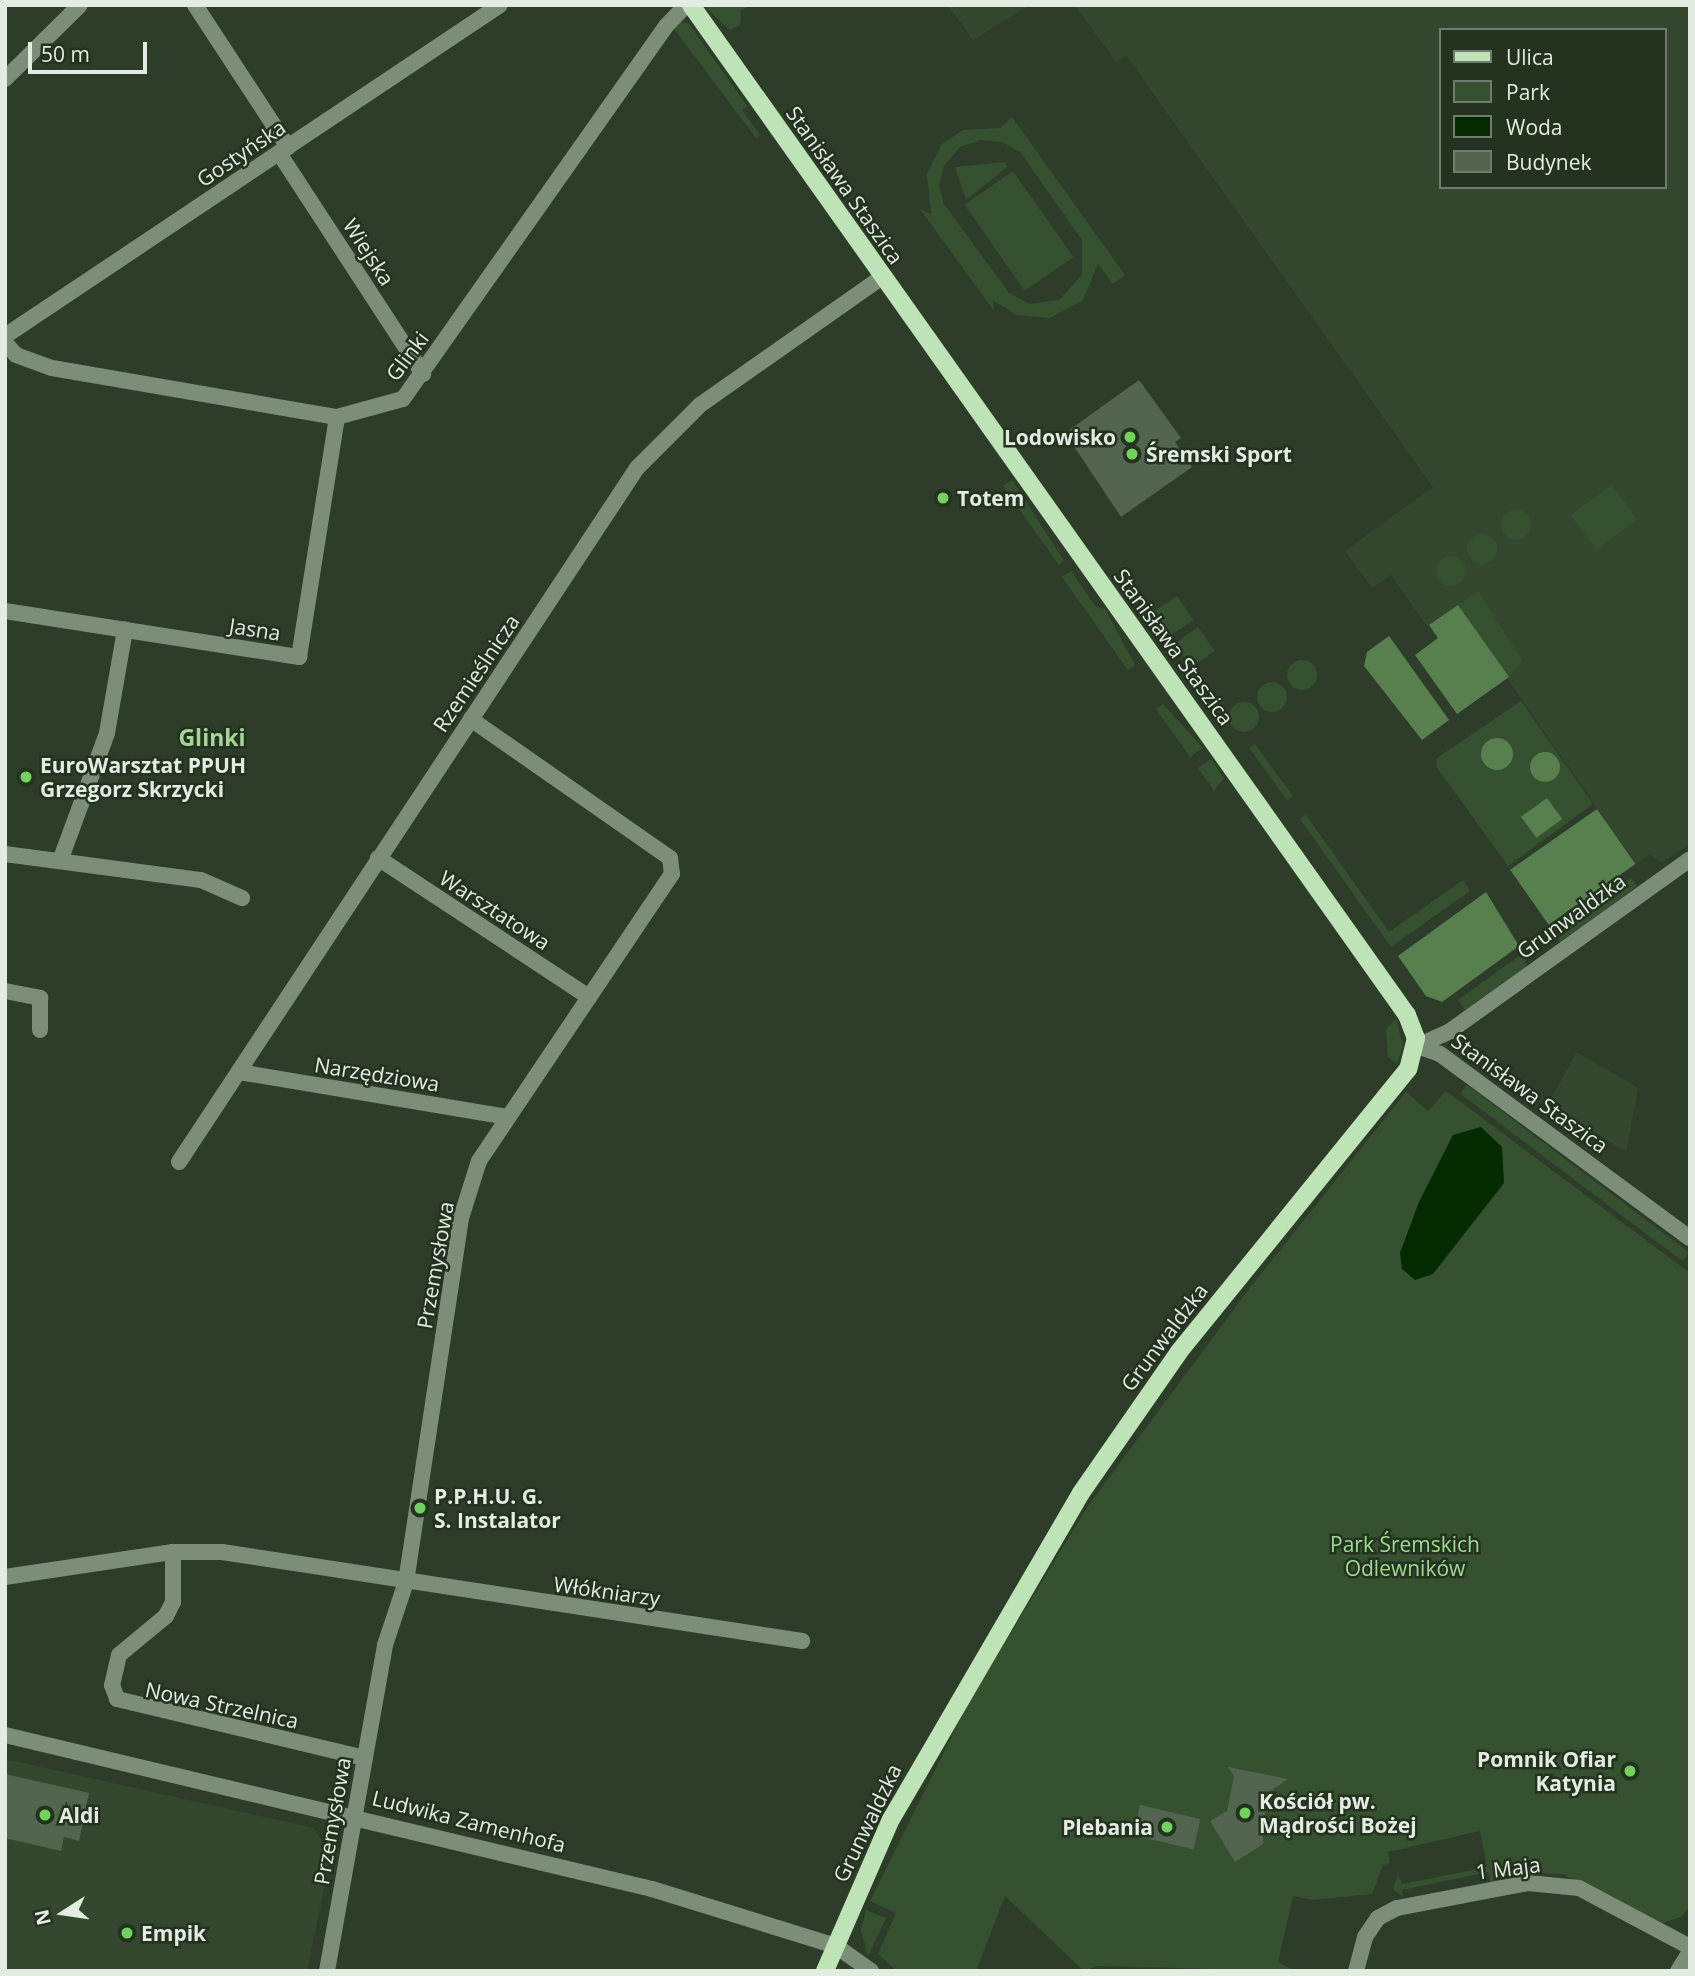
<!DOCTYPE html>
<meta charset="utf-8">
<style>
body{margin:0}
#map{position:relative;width:1695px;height:1976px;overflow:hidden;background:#2e3d2a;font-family:"Open Sans",sans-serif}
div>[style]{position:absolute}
.built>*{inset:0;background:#34482f}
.green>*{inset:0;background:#365130;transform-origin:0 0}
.round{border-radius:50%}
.forest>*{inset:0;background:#58804f;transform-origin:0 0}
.water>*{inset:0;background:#042b00}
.building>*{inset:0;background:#53644f;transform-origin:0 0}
.minor>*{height:16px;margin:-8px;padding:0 8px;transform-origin:8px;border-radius:8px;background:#7c8e77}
.major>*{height:18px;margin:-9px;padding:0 9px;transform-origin:9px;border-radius:9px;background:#bee3b6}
.dots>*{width:19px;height:19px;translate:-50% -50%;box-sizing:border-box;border:4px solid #243220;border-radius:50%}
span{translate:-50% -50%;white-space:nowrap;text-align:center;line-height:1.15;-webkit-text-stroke:5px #243220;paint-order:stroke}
.street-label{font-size:21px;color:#e2ece0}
.poi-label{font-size:21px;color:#e2ece0;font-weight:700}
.right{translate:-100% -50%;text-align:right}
.left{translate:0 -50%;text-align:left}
.park-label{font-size:21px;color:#9fda92}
.neighbourhood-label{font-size:23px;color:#a4d698;font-weight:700}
.frame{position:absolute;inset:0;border:7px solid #e2ece0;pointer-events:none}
.legend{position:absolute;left:1439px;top:28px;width:228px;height:161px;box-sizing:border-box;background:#243220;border:2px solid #707c6d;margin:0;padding:9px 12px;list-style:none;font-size:21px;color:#e2ece0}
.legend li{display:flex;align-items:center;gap:14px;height:35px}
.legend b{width:35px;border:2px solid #707c6d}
.north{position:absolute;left:28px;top:1878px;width:70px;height:70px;-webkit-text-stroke:5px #243220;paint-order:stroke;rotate:258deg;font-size:19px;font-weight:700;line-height:28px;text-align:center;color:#e2ece0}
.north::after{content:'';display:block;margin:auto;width:24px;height:32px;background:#e2ece0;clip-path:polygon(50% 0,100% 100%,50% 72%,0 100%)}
.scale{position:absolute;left:28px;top:42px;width:119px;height:32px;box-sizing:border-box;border:4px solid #e2ece0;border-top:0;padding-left:9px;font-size:21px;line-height:24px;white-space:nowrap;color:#e2ece0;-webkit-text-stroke:5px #243220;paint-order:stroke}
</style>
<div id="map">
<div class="built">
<i style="clip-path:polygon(948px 5px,1030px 5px,973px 40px)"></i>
<i style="clip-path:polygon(evenodd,1075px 5px,1690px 5px,1690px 844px,1662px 863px,1649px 855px,1636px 864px,1457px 606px,1427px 626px,1391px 575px,1372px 588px,1367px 581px,1345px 551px,1433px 487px,1126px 55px,1116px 62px,1075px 5px,1441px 30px,1665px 30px,1665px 187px,1441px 187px,1441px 30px)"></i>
<i style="clip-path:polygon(1577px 1052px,1638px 1088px,1626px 1152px,1549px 1102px)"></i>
<i style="clip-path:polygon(5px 1759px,314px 1828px,331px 1856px,307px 1971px,5px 1971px)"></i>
</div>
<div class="green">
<i style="clip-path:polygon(703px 5px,749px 5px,741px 11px,740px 25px,730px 30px)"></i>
<i style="clip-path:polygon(680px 21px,689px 24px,747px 106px,742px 110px,760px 135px,756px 138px,671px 25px)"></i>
<i style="clip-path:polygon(evenodd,1012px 117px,1125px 275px,1113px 284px,1098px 264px,1083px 300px,1050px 318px,1016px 315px,993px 300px,994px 311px,920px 209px,931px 214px,927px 174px,942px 144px,963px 130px,1000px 128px,1012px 117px,981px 140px,1002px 142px,1020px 152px,1082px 240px,1082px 275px,1059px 300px,1030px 304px,1009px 293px,944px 204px,939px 185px,944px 166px,960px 147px,981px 140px)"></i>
<i style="clip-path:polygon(1005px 162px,1007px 167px,966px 200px,955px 167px)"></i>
<i style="left:1013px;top:171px;width:105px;height:59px;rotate:55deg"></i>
<i style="clip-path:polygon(1012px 480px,1064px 561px,1059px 565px,1003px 486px)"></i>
<i style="left:1612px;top:485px;width:43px;height:51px;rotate:54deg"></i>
<i class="round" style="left:1501px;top:510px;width:30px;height:30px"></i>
<i class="round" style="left:1467px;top:534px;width:30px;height:30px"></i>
<i class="round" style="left:1436px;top:556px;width:30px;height:30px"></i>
<i style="clip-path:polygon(1071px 571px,1096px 607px,1105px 609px,1135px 665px,1128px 670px,1062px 577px)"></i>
<i style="clip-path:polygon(1478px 591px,1522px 660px,1509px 677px,1458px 605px)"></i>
<i style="left:1177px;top:596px;width:29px;height:31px;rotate:56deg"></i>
<i style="left:1198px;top:627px;width:29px;height:29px;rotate:55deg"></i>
<i class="round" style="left:1287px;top:660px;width:30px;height:30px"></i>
<i class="round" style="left:1257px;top:682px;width:30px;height:30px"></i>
<i style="clip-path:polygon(1521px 701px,1593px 804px,1508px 866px,1436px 766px,1437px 758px)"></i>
<i class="round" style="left:1229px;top:702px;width:30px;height:30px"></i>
<i style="clip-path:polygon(1163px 704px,1203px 748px,1190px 757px,1156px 709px)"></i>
<i style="left:1255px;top:744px;width:65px;height:7px;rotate:54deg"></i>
<i style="clip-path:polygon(1211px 759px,1224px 778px,1214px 791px,1198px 768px)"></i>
<i style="clip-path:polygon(1306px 815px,1389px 932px,1463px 880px,1470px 891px,1391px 947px,1300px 819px)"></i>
<i style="left:1631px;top:878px;width:10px;height:95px;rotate:53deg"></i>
<i style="clip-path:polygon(1526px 951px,1526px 967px,1465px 1010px,1458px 1000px)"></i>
<i style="clip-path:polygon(1396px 1019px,1403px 1045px,1397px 1064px,1388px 1057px,1386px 1029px)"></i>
<i style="left:1467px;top:1085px;width:278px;height:11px;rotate:37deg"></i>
<i style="clip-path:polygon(1446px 1091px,1690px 1273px,1690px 1906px,1682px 1916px,1663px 1923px,1562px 1874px,1530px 1873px,1491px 1883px,1488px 1872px,1402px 1890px,1403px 1897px,1393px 1889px,1398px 1874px,1402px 1884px,1487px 1867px,1480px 1831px,1388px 1852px,1390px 1863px,1383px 1865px,1372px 1894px,1314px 1900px,1293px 1896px,1278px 1962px,1294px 1971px,1098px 1966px,1084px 1971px,1005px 1896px,976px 1971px,897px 1971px,878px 1954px,896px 1913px,870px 1901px,970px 1700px,1088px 1506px,1249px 1289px,1406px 1092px,1428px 1111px)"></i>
<i style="clip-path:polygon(866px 1910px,886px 1918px,868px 1956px,861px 1931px)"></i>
</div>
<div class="forest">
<i style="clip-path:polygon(1458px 605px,1509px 677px,1457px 714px,1415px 655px,1438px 638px,1429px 625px)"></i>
<i style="clip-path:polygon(1389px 636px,1449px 720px,1422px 740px,1364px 666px,1367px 652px)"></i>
<i class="round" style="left:1481px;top:738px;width:32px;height:32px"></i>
<i class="round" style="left:1530px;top:752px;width:30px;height:30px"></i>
<i style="left:1547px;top:798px;width:26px;height:32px;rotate:54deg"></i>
<i style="left:1597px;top:809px;width:67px;height:106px;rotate:55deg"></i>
<i style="clip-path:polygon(1486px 892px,1519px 946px,1442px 1002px,1426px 996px,1398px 956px)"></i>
</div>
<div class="water">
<i style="clip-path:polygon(1481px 1127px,1502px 1147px,1504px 1183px,1433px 1274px,1415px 1280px,1402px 1269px,1400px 1253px,1419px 1202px,1453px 1135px)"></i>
</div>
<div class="building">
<i style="clip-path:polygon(1139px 380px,1181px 438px,1175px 442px,1192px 467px,1121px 517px,1065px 433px)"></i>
<i style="clip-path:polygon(1228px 1767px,1288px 1779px,1269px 1792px,1273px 1795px,1263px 1819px,1263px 1844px,1235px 1862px,1210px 1821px,1227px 1811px,1234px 1776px)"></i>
<i style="clip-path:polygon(5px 1774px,89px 1793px,79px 1841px,64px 1837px,61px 1851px,5px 1838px)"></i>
<i style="left:1140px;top:1805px;width:62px;height:31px;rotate:13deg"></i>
</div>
<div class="minor">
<i style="left:195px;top:5px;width:170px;rotate:56.8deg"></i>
<i style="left:5px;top:79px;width:105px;rotate:-44.6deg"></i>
<i style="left:279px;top:153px;width:264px;rotate:56.9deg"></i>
<i style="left:5px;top:336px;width:595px;rotate:-33.77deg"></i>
<i style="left:5px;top:343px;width:16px;rotate:47deg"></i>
<i style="left:16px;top:355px;width:38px;rotate:20deg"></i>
<i style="left:52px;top:368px;width:289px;rotate:9.8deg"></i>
<i style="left:337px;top:417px;width:68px;rotate:-15.3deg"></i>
<i style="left:403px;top:399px;width:456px;rotate:-54.8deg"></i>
<i style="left:666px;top:26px;width:29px;rotate:-46deg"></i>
<i style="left:5px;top:611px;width:298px;rotate:8.9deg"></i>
<i style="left:299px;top:657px;width:243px;rotate:-81deg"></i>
<i style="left:5px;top:854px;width:198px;rotate:7.6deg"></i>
<i style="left:201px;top:880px;width:45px;rotate:23.7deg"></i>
<i style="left:378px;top:858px;width:253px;rotate:33.4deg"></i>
<i style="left:60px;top:861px;width:136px;rotate:-69.8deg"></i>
<i style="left:107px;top:733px;width:105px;rotate:-80.1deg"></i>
<i style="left:5px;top:991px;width:36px;rotate:11deg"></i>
<i style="left:40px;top:998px;width:32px;rotate:90deg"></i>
<i style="left:1417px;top:1046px;width:24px;rotate:19deg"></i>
<i style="left:1440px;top:1054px;width:310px;rotate:36.4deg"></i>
<i style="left:1417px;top:1046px;width:36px;rotate:-24deg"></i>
<i style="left:1450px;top:1031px;width:295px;rotate:-35.6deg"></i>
<i style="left:239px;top:1072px;width:273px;rotate:9.5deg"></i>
<i style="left:179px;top:1162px;width:832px;rotate:-56.58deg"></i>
<i style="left:637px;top:468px;width:89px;rotate:-45deg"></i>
<i style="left:700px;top:405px;width:223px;rotate:-35.1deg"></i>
<i style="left:173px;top:1552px;width:50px;rotate:90deg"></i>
<i style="left:173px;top:1602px;width:16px;rotate:117deg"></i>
<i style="left:166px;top:1616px;width:61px;rotate:140.3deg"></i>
<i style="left:119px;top:1655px;width:31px;rotate:103deg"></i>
<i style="left:112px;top:1685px;width:15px;rotate:70deg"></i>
<i style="left:117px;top:1699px;width:255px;rotate:13.4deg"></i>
<i style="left:5px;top:1577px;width:170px;rotate:-8.5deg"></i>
<i style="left:173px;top:1552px;width:49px"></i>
<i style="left:222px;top:1552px;width:587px;rotate:8.72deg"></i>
<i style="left:5px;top:1735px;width:665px;rotate:13.39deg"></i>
<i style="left:652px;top:1889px;width:193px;rotate:17.2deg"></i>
<i style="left:836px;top:1946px;width:43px;rotate:35.5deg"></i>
<i style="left:327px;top:1971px;width:331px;rotate:-79.9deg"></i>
<i style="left:385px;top:1645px;width:66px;rotate:-71.6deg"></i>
<i style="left:406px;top:1582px;width:368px;rotate:-81.4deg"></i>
<i style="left:461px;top:1218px;width:60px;rotate:-72.5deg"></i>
<i style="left:479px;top:1161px;width:346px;rotate:-56.1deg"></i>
<i style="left:672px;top:874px;width:16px;rotate:-97deg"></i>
<i style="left:670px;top:858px;width:243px;rotate:-145.1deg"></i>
<i style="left:1356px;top:1971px;width:35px;rotate:-75deg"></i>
<i style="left:1365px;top:1937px;width:23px;rotate:-56deg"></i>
<i style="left:1378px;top:1918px;width:21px;rotate:-28deg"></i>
<i style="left:1397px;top:1908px;width:133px;rotate:-10.8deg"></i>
<i style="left:1528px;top:1883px;width:51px;rotate:5.6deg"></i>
<i style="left:1579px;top:1888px;width:126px;rotate:28deg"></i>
<i style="left:1678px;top:1971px;width:22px;rotate:-58deg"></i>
</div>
<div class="major">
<i style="left:691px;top:5px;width:1238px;rotate:54.67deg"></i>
<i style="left:1407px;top:1015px;width:25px;rotate:69deg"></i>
<i style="left:1416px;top:1038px;width:32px;rotate:104deg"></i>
<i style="left:1408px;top:1069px;width:364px;rotate:129deg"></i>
<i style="left:1179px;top:1352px;width:172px;rotate:124.8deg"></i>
<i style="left:1081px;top:1493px;width:377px;rotate:120.2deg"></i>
<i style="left:891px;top:1819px;width:166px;rotate:113.5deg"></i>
</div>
<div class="dots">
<i style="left:1130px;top:437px;background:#73d25c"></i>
<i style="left:1132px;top:454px;background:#73d25c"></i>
<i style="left:943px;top:498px;background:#73d25c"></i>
<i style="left:26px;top:777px;background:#73d25c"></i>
<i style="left:420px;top:1508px;background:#73d25c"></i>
<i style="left:1630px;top:1771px;background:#73d25c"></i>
<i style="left:1245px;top:1813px;background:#73d25c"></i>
<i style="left:45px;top:1815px;background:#73d25c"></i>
<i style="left:1167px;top:1827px;background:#73d25c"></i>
<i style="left:127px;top:1933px;background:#73d25c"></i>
</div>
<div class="street-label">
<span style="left:241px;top:153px;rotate:-34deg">Gostyńska</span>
<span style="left:845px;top:185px;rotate:55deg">Stanisława Staszica</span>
<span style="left:369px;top:252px;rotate:57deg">Wiejska</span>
<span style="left:407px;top:356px;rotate:-53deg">Glinki</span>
<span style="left:255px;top:629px;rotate:9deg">Jasna</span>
<span style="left:1174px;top:647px;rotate:54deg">Stanisława Staszica</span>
<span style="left:476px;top:673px;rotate:-56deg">Rzemieślnicza</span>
<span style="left:495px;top:910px;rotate:33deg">Warsztatowa</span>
<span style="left:1571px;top:916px;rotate:-36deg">Grunwaldzka</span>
<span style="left:377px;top:1074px;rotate:9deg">Narzędziowa</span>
<span style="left:1530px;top:1093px;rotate:36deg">Stanisława Staszica</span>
<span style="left:435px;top:1265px;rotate:-80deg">Przemysłowa</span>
<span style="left:1164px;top:1337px;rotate:-53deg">Grunwaldzka</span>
<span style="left:607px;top:1591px;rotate:8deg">Włókniarzy</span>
<span style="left:222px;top:1705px;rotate:12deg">Nowa Strzelnica</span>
<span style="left:332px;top:1821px;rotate:-80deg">Przemysłowa</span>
<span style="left:469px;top:1821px;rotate:14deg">Ludwika Zamenhofa</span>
<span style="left:867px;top:1823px;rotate:-64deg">Grunwaldzka</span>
<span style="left:1508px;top:1868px;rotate:-7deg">1 Maja</span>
</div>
<div class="poi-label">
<span class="right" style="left:1116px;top:437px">Lodowisko</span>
<span class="left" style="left:1146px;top:454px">Śremski Sport</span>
<span class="left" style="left:957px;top:498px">Totem</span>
<span class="left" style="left:40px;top:777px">EuroWarsztat PPUH<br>Grzegorz Skrzycki</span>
<span class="left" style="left:434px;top:1508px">P.P.H.U. G.<br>S. Instalator</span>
<span class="right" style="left:1616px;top:1771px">Pomnik Ofiar<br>Katynia</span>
<span class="left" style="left:1259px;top:1813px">Kościół pw.<br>Mądrości Bożej</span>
<span class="left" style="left:59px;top:1815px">Aldi</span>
<span class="right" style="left:1153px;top:1827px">Plebania</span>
<span class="left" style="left:141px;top:1933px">Empik</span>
</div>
<div class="park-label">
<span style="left:1405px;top:1556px">Park Śremskich<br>Odlewników</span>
</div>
<div class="neighbourhood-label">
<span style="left:212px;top:737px">Glinki</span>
</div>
<div class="frame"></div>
<ul class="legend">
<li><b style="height:9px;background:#bee3b6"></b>Ulica</li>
<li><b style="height:19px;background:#365130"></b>Park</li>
<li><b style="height:19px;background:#042b00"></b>Woda</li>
<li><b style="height:19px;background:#53644f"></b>Budynek</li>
</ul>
<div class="north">N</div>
<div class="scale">50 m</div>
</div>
